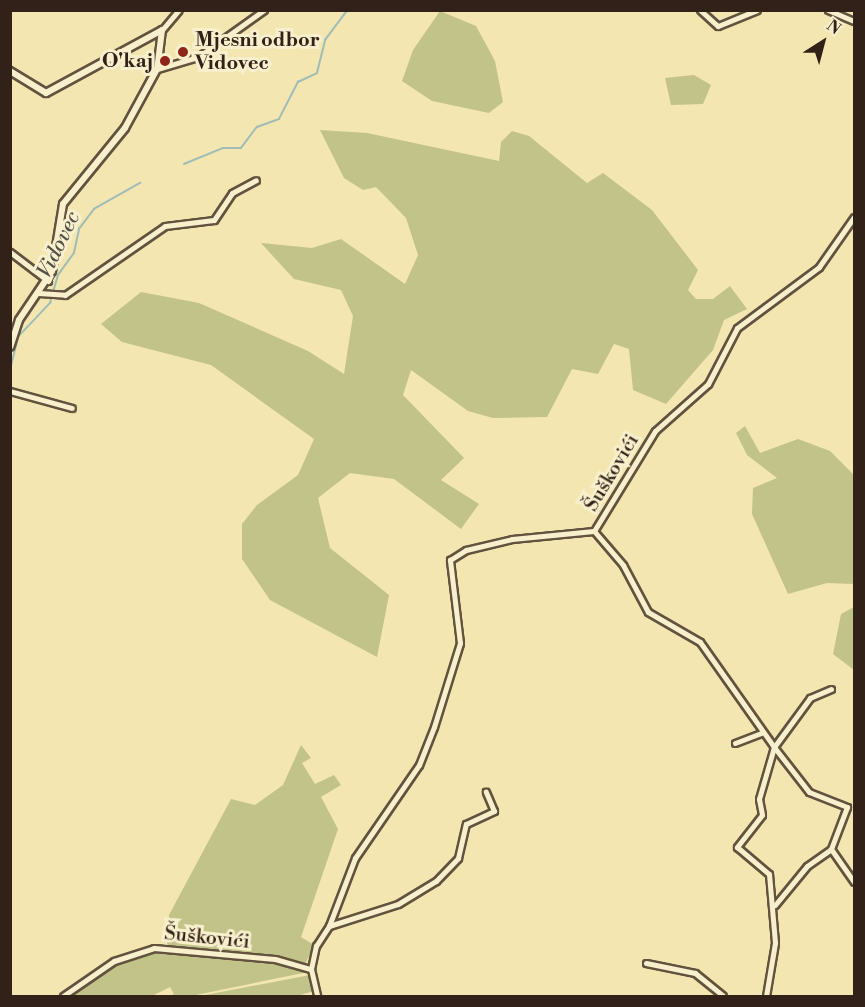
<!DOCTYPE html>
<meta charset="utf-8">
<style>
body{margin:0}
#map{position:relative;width:865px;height:1007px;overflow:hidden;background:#f4e6b1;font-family:"Libre Bodoni",serif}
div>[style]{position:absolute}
.green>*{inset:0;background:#c1c388}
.stream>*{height:1.5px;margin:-0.75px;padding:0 0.75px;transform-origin:0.75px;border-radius:0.75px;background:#9fbdb6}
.roads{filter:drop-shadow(2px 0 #62523e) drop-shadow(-2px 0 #62523e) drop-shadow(0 2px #62523e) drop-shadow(0 -2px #62523e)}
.minor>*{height:5px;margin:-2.5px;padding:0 2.5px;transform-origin:2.5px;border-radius:2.5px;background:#f8efcc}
.tertiary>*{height:6px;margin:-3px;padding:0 3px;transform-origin:3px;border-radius:3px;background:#f8efcc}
.dots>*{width:16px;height:16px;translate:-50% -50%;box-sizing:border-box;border:3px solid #f8efcc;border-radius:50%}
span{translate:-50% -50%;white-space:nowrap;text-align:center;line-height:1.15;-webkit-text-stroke:6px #f8efcc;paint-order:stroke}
.poi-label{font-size:20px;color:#322118;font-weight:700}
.left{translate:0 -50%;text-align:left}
.right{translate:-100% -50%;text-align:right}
.street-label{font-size:20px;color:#322118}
.water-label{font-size:21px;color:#535047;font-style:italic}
.frame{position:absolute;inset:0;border:12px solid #322118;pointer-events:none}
.north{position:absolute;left:793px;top:12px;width:60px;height:60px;-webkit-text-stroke:4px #f8efcc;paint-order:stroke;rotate:36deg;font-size:16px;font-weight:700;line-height:24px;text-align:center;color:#322118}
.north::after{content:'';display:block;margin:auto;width:21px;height:27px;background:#322118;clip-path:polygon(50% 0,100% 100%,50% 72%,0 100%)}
</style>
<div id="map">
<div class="green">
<i style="clip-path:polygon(440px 11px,476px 26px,495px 61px,503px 102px,489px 113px,432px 101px,402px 81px,413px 50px)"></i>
<i style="clip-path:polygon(694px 75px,711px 85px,703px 104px,671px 105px,665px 78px)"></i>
<i style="clip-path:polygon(320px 130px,367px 133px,499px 161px,501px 142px,512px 131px,529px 136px,587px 183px,603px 173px,652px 210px,698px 270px,688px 290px,696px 299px,713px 299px,730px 286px,747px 309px,724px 320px,713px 350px,666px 404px,633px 390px,629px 349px,614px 344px,598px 374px,572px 369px,547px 417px,493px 418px,468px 411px,411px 370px,403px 395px,464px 458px,441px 480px,479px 504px,461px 529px,394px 479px,350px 473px,318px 498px,330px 548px,389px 595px,377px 657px,270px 600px,242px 559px,242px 524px,257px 505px,298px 475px,314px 439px,211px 365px,122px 342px,101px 324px,141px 292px,199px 303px,308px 351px,344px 374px,353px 316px,341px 290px,294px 279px,261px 243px,312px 248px,341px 239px,405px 284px,418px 255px,406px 218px,376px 187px,363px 190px,344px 178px)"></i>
<i style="clip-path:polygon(745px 426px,760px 453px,798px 439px,830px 451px,854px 475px,854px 584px,827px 583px,788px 594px,752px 514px,753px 488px,777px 478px,747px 455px,736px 433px)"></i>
<i style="clip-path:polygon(854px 607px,854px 670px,833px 654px,841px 614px)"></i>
<i style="clip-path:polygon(301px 745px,311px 758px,302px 763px,315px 784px,334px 775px,341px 785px,321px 797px,338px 829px,301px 937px,314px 945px,304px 967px,308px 972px,191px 996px,168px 996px,174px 994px,170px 987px,152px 996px,71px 996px,116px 962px,167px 949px,169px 915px,231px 799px,255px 805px,283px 785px)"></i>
<i style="clip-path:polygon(310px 975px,314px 991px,297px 996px,200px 996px)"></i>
</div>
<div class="stream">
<i style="left:10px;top:43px;width:1px;rotate:-45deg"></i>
<i style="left:184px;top:164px;width:42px;rotate:-22.3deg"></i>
<i style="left:223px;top:148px;width:18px"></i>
<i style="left:241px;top:148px;width:26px;rotate:-53deg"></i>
<i style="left:257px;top:127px;width:23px;rotate:-20deg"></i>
<i style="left:279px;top:119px;width:42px;rotate:-62.8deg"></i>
<i style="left:298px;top:82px;width:21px;rotate:-25deg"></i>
<i style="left:317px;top:73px;width:34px;rotate:-76deg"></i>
<i style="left:325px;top:40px;width:38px;rotate:-53deg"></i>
<i style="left:10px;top:370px;width:34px;rotate:-76deg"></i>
<i style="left:18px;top:337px;width:47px;rotate:-46.7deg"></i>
<i style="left:50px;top:303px;width:29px;rotate:-74deg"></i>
<i style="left:58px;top:275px;width:27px;rotate:-54deg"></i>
<i style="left:74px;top:253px;width:25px;rotate:-78deg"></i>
<i style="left:79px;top:229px;width:25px;rotate:-53deg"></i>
<i style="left:94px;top:209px;width:53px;rotate:-29.5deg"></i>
</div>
<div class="roads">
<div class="minor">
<i style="left:700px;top:10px;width:24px;rotate:42deg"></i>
<i style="left:718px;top:26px;width:42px;rotate:-22.3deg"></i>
<i style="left:828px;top:10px;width:28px;rotate:23deg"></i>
<i style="left:162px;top:30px;width:26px;rotate:-50deg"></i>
<i style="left:157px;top:69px;width:43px;rotate:-16.3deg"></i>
<i style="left:198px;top:57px;width:81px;rotate:-35.5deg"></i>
<i style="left:10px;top:252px;width:48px;rotate:37.3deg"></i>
<i style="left:39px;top:293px;width:26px;rotate:4deg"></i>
<i style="left:65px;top:295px;width:121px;rotate:-34.6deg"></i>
<i style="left:165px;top:226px;width:49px;rotate:-7deg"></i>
<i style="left:214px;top:220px;width:32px;rotate:-56deg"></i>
<i style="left:232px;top:193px;width:27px;rotate:-28deg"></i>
<i style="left:10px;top:391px;width:64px;rotate:15.3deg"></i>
<i style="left:594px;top:531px;width:45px;rotate:49.5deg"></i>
<i style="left:623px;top:565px;width:53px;rotate:62deg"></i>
<i style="left:648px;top:612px;width:60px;rotate:30deg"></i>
<i style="left:700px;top:642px;width:128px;rotate:54.8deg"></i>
<i style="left:774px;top:747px;width:54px;rotate:106.1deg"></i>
<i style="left:759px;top:799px;width:16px;rotate:79deg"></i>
<i style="left:762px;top:815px;width:41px;rotate:128deg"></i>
<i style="left:737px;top:847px;width:42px;rotate:40.2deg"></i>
<i style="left:769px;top:874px;width:69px;rotate:85deg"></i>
<i style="left:775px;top:943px;width:54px;rotate:99.6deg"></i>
<i style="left:831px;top:689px;width:23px;rotate:157deg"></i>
<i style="left:810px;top:698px;width:61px;rotate:126.3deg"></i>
<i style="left:774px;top:747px;width:57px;rotate:52.1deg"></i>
<i style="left:809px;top:792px;width:41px;rotate:21.5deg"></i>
<i style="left:847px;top:807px;width:45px;rotate:110.9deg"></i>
<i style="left:831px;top:849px;width:40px;rotate:55.1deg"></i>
<i style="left:735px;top:743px;width:28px;rotate:-21deg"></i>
<i style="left:775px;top:905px;width:50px;rotate:-50.6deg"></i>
<i style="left:807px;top:866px;width:29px;rotate:-35deg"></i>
<i style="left:329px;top:926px;width:73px;rotate:-69.1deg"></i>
<i style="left:355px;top:858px;width:113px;rotate:-55.5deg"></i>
<i style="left:419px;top:765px;width:41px;rotate:-68.5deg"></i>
<i style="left:434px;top:727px;width:88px;rotate:-72.8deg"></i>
<i style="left:460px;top:643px;width:84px;rotate:-96.9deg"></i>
<i style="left:450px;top:560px;width:19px;rotate:-32deg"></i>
<i style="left:466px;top:550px;width:47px;rotate:-13.4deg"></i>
<i style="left:512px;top:539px;width:82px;rotate:-5.6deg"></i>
<i style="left:594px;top:531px;width:117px;rotate:-58.6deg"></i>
<i style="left:655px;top:431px;width:71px;rotate:-41.6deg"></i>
<i style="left:708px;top:384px;width:63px;rotate:-62.6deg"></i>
<i style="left:737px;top:328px;width:102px;rotate:-36.6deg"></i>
<i style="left:819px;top:267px;width:61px;rotate:-55deg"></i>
<i style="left:646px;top:963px;width:50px;rotate:11.5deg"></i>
<i style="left:695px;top:973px;width:36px;rotate:39deg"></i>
<i style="left:311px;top:969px;width:28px;rotate:77deg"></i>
<i style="left:63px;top:996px;width:62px;rotate:-34.5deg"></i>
<i style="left:114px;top:961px;width:42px;rotate:-18deg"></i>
<i style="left:154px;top:948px;width:121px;rotate:5.2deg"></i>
<i style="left:275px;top:959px;width:37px;rotate:16deg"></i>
<i style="left:311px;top:969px;width:24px;rotate:-78deg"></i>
<i style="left:316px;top:946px;width:24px;rotate:-57deg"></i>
<i style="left:329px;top:926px;width:72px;rotate:-17.7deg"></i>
<i style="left:398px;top:904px;width:44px;rotate:-31.2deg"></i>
<i style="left:436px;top:881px;width:32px;rotate:-46deg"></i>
<i style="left:458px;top:858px;width:35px;rotate:-77deg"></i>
<i style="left:466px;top:824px;width:31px;rotate:-25deg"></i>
<i style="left:494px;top:811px;width:21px;rotate:-113deg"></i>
</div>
<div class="tertiary">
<i style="left:10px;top:71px;width:42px;rotate:31.4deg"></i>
<i style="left:46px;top:93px;width:132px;rotate:-28.5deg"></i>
<i style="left:162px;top:30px;width:39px;rotate:97deg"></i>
<i style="left:157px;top:69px;width:67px;rotate:118.5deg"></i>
<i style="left:125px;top:128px;width:98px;rotate:129.2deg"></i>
<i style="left:63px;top:204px;width:68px;rotate:99.3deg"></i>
<i style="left:52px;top:271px;width:59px;rotate:124deg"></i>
<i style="left:19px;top:320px;width:28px;rotate:108deg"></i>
</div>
</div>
<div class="dots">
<i style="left:183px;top:52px;background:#8f2418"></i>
<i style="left:165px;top:61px;background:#8f2418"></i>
</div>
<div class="poi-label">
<span class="left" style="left:195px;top:52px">Mjesni odbor<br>Vidovec</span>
<span class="right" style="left:153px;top:61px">O'kaj</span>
</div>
<div class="street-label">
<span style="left:612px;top:473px;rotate:-59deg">Šuškovići</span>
<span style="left:207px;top:938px;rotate:6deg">Šuškovići</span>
</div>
<div class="water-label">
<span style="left:59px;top:245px;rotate:-64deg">Vidovec</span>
</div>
<div class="frame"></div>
<div class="north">N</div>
</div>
